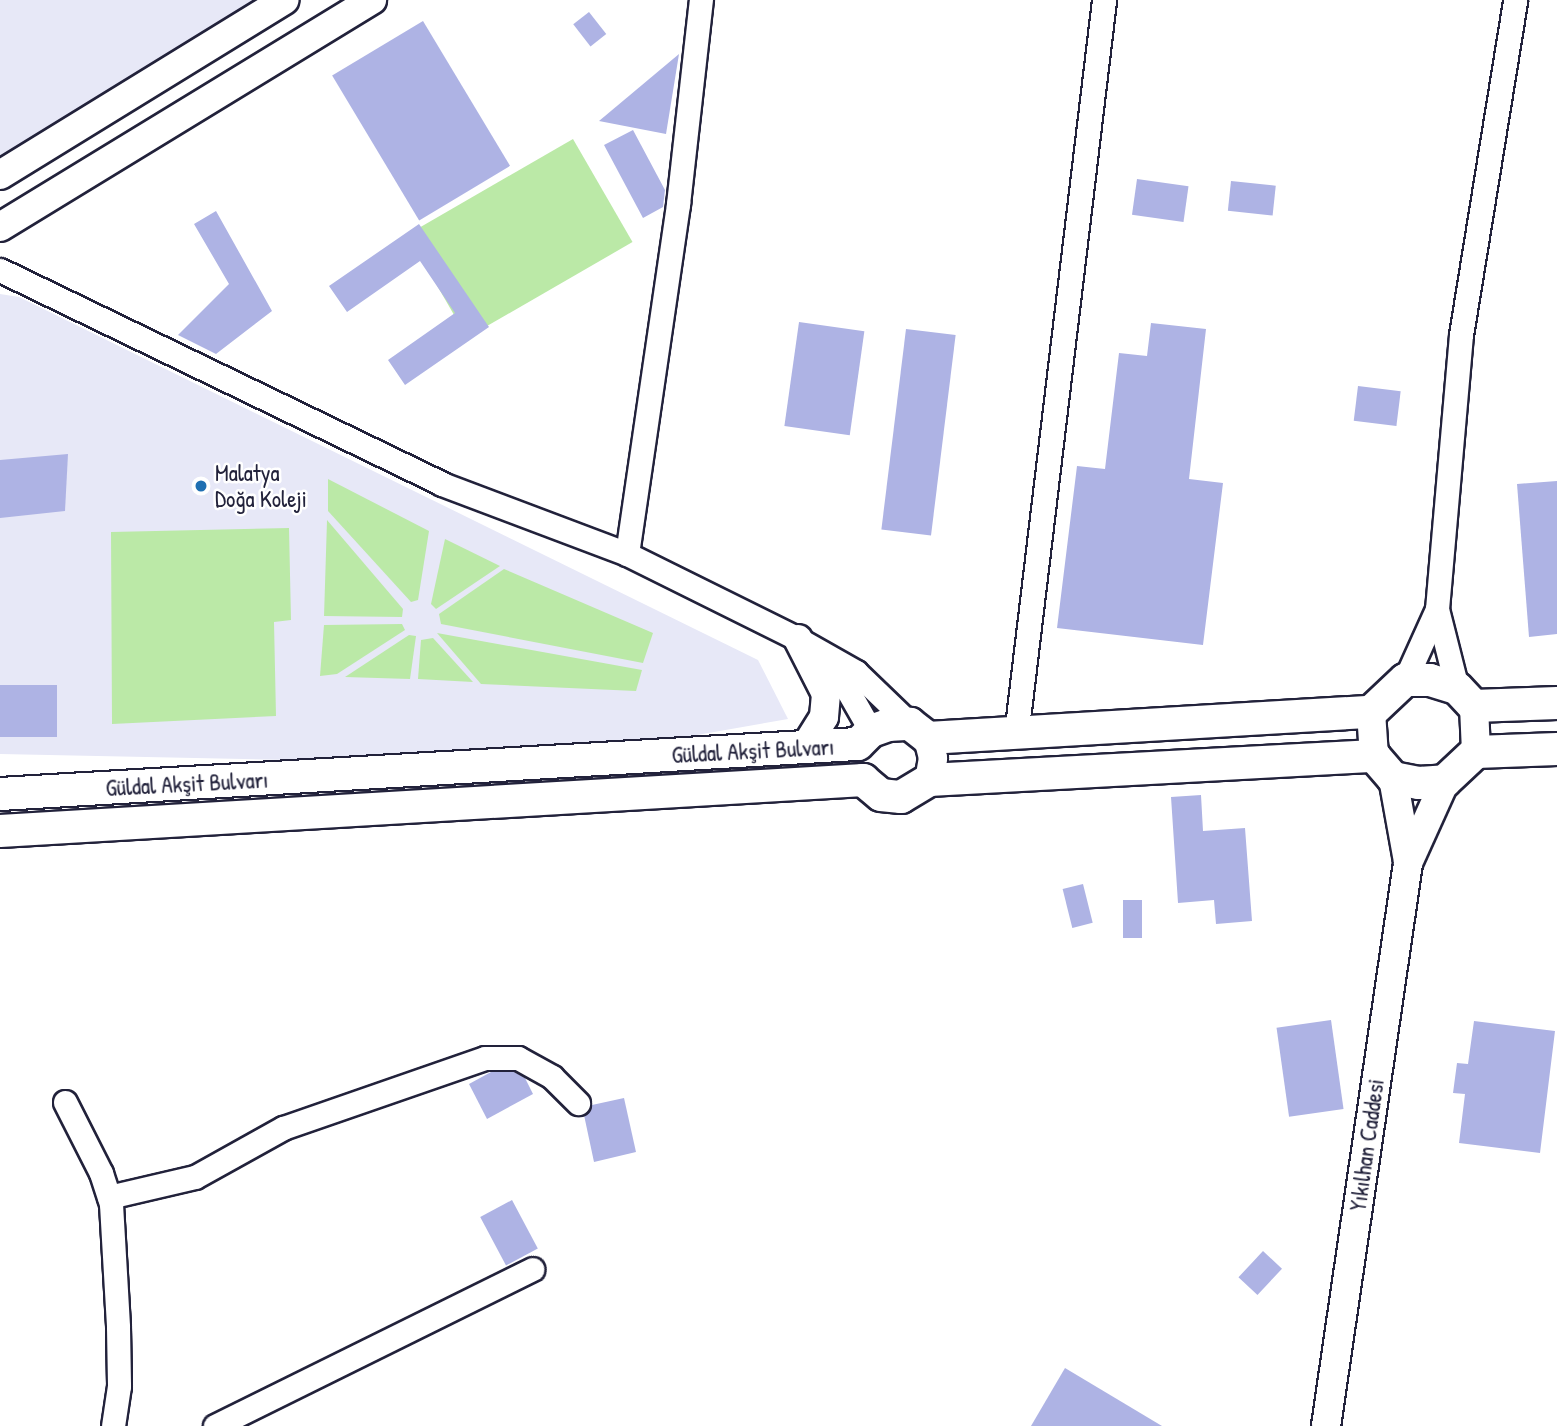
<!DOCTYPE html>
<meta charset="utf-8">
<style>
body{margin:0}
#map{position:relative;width:1557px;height:1426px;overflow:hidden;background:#fff;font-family:"Patrick Hand",sans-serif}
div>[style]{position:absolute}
.built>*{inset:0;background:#e7e8f7}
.green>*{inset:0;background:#bbe9a7;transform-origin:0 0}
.building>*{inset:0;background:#aeb3e4;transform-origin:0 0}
.roads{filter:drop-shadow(2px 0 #22223b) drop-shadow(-2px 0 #22223b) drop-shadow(0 2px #22223b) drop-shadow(0 -2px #22223b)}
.minor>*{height:23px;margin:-11.5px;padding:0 11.5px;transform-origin:11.5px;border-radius:11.5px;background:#fff}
.tertiary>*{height:28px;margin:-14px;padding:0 14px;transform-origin:14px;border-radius:14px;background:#fff}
.secondary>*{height:32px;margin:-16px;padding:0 16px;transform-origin:16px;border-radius:16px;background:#fff}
.dots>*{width:19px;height:19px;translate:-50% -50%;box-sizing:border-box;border:4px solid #fff;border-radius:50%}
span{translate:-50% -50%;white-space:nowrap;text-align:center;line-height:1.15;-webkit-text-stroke:5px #fff;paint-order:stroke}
.poi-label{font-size:23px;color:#22223b}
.left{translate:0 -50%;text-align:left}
.street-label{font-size:23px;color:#22223b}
</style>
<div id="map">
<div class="built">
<i style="clip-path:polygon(0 0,265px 0,0 156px)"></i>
<i style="clip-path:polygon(0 294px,19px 297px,758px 660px,788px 719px,526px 765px,0 754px)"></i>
</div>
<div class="green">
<i style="left:573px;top:139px;width:119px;height:191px;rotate:60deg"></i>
<i style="clip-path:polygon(328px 479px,429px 531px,418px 600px,411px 602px,328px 511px)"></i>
<i style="clip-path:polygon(327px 520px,403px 609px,402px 617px,324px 616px)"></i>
<i style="clip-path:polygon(289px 528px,291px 620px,274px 622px,276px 716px,112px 724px,111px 532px)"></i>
<i style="clip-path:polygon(445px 539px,500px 566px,436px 609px,431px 604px)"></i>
<i style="clip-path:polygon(504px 569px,653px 633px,643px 663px,441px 624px,439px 614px)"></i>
<i style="clip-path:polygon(402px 624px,405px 630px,337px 674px,320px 676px,324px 625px)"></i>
<i style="clip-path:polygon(437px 633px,642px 670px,636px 691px,481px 684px)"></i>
<i style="clip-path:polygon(409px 635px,416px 636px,410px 679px,345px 677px)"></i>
<i style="clip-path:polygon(433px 638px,473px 682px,418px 679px,421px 640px)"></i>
</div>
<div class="building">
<i style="left:589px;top:12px;width:28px;height:20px;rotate:52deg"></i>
<i style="left:423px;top:21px;width:169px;height:106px;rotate:59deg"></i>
<i style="clip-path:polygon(679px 54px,666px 134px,599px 121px)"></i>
<i style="clip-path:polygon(633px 130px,665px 190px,663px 207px,643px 218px,604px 145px)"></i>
<i style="left:1137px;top:179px;width:52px;height:36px;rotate:8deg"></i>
<i style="left:1231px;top:181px;width:45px;height:30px;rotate:6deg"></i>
<i style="clip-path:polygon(216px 211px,272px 311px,216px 354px,178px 335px,229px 284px,194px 224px)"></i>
<i style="clip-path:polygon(419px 224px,489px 327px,405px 385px,388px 360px,455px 313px,420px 261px,347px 312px,329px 286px)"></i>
<i style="left:799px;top:322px;width:66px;height:105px;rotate:8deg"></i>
<i style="clip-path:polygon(1151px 323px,1206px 329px,1189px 479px,1223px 483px,1203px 645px,1057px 628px,1077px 466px,1105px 469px,1119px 353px,1147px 356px)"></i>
<i style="left:906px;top:329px;width:50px;height:202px;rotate:7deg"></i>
<i style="left:1358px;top:386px;width:43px;height:35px;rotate:7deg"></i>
<i style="clip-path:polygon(68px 454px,65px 511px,0 518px,0 460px)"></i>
<i style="clip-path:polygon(1557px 481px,1557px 634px,1529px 637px,1517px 484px)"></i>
<i style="left:0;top:685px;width:57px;height:52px"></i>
<i style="clip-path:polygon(1201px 795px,1203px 831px,1245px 828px,1252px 921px,1216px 924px,1214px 900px,1178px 903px,1171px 797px)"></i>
<i style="left:1083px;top:884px;width:40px;height:21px;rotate:76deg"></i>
<i style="left:1123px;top:900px;width:19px;height:38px"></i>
<i style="left:1331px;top:1020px;width:90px;height:55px;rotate:82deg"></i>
<i style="clip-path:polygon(1474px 1021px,1555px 1031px,1540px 1153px,1459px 1143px,1465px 1094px,1453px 1093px,1457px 1063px,1468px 1064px)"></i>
<i style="clip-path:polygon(491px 1072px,514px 1072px,525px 1078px,533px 1094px,487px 1119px,469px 1084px)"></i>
<i style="clip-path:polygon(624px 1098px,636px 1152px,594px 1162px,584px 1115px,592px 1105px)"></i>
<i style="left:512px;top:1200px;width:55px;height:36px;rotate:62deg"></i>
<i style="left:1263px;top:1251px;width:26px;height:36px;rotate:43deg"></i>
<i style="clip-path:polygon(1065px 1368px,1162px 1426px,1031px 1426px)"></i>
</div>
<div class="roads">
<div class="minor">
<i style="left:0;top:270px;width:491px;rotate:25.8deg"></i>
<i style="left:442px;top:484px;width:198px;rotate:20.7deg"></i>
<i style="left:627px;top:554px;width:191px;rotate:26.4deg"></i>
<i style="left:798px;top:639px;width:67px;rotate:29.6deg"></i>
<i style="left:856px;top:672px;width:75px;rotate:43.9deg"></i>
<i style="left:627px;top:554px;width:354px;rotate:-81.7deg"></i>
<i style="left:678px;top:204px;width:205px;rotate:-83.6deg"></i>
<i style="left:1437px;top:609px;width:81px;rotate:75.8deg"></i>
<i style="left:832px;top:663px;width:78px;rotate:60.2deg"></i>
<i style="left:1405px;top:680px;width:78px;rotate:-65.7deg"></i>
<i style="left:1437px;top:609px;width:275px;rotate:-85deg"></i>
<i style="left:1461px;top:335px;width:339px;rotate:-80.8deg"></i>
<i style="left:1016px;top:735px;width:740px;rotate:-83.17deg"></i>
<i style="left:65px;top:1102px;width:80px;rotate:63.1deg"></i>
<i style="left:101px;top:1173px;width:33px;rotate:72deg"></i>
<i style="left:111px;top:1204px;width:123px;rotate:86.7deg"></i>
<i style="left:118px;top:1327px;width:59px;rotate:89deg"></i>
<i style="left:119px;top:1386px;width:40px;rotate:98.5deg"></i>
<i style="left:109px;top:1197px;width:88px;rotate:-13.1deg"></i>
<i style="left:195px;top:1177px;width:101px;rotate:-29.1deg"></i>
<i style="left:283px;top:1128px;width:214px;rotate:-19.1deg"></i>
<i style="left:485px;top:1058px;width:33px"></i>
<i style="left:518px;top:1058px;width:39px;rotate:29deg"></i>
<i style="left:552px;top:1077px;width:37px;rotate:45deg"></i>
<i style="left:215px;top:1426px;width:354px;rotate:-26.3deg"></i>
</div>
<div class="tertiary">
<i style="left:0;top:175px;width:334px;rotate:-31.6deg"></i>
<i style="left:0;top:227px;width:436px;rotate:-31.4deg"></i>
<i style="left:798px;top:639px;width:62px;rotate:63deg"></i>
<i style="left:826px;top:694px;width:23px;rotate:95deg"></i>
<i style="left:824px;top:717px;width:36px;rotate:122deg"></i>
<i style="left:1474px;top:706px;width:46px;rotate:87.5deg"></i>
<i style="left:1371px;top:712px;width:44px;rotate:86.1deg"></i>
<i style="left:928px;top:738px;width:21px;rotate:76deg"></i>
<i style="left:933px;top:758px;width:22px;rotate:100deg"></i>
<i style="left:1393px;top:778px;width:84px;rotate:79.8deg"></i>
<i style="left:1326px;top:1426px;width:569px;rotate:-81.71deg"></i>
<i style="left:1408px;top:863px;width:90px;rotate:-65.7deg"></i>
</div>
<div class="secondary">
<i style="left:0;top:794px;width:859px;rotate:-3.34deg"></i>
<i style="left:858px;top:744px;width:18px;rotate:-45deg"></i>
<i style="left:871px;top:731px;width:18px;rotate:-19deg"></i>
<i style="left:888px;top:725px;width:22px;rotate:-3deg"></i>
<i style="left:910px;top:724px;width:23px;rotate:38deg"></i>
<i style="left:928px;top:738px;width:444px;rotate:-3.4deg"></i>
<i style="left:1371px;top:712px;width:47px;rotate:-43.3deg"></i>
<i style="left:1405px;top:680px;width:25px"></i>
<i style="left:1430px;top:680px;width:28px;rotate:17deg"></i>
<i style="left:1457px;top:688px;width:25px;rotate:47deg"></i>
<i style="left:1474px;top:706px;width:83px;rotate:-2.1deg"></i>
<i style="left:0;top:831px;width:865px;rotate:-3.38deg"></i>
<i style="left:863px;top:780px;width:23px;rotate:40deg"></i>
<i style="left:881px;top:795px;width:20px;rotate:6deg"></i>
<i style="left:901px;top:797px;width:33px;rotate:-31deg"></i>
<i style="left:929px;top:780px;width:446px;rotate:-3.1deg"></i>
<i style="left:1374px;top:756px;width:29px;rotate:49deg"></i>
<i style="left:1393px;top:778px;width:26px;rotate:11deg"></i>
<i style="left:1419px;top:783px;width:26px;rotate:-4deg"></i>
<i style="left:1445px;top:781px;width:42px;rotate:-43.1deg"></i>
<i style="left:1476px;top:752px;width:81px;rotate:-2.1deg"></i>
</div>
</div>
<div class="dots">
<i style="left:201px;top:486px;background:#1f6fb2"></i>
</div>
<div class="poi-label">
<span class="left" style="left:215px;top:486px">Malatya<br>Doğa Koleji</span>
</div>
<div class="street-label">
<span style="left:753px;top:751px;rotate:-3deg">Güldal Akşit Bulvarı</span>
<span style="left:187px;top:784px;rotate:-3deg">Güldal Akşit Bulvarı</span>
<span style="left:1367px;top:1145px;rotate:-82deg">Yıkılhan Caddesi</span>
</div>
</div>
